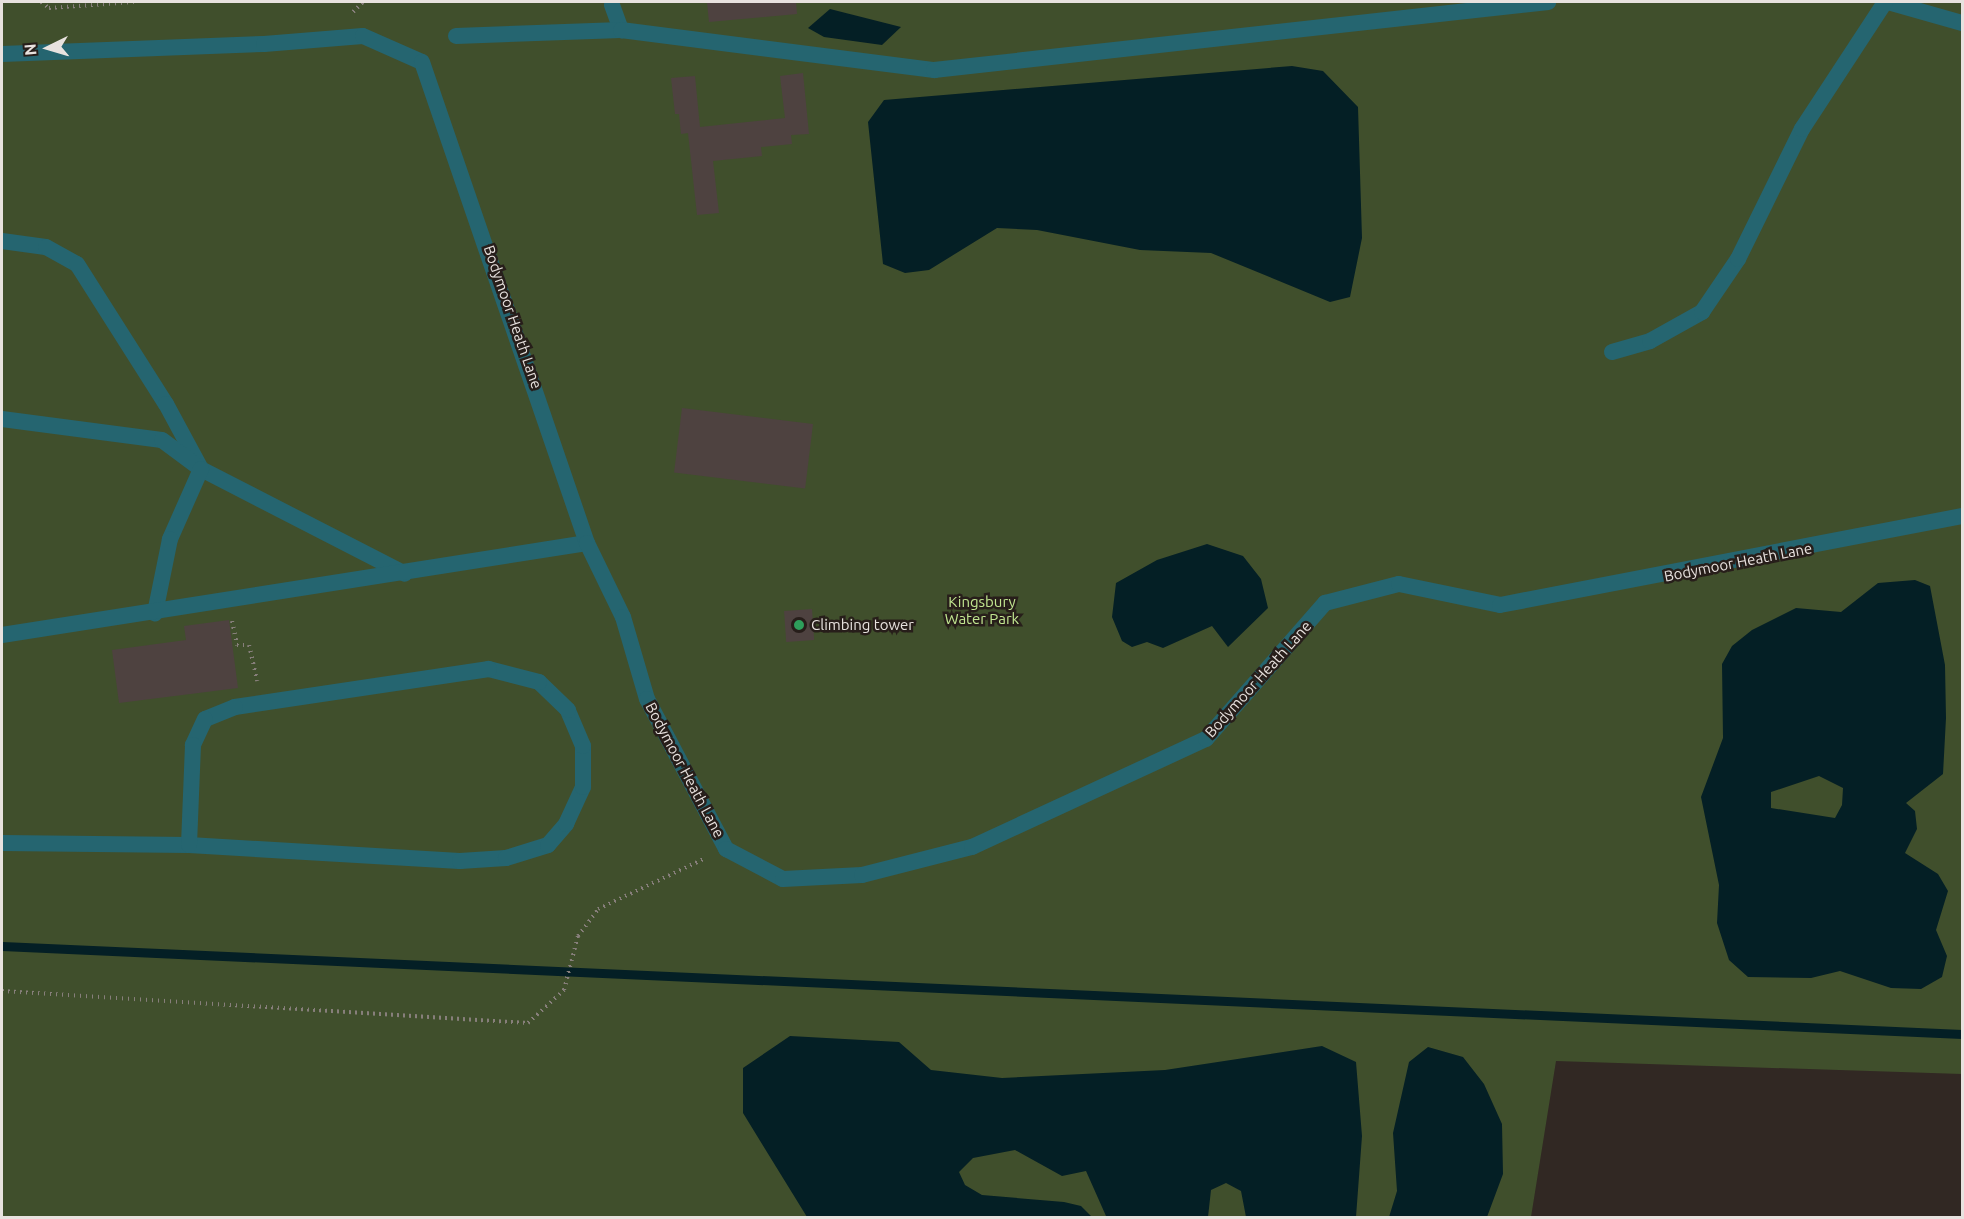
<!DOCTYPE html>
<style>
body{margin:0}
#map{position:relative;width:1964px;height:1219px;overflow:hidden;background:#312823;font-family:Ubuntu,sans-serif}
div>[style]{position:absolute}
.green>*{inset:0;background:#404f2c}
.water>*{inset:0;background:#041f25}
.stream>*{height:9px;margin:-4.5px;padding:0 4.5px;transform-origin:4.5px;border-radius:4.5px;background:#041f25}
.building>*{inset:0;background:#4e4240;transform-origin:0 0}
.path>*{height:4px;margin-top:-2px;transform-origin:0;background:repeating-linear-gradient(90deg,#877f7b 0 1.5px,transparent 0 6px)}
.service>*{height:16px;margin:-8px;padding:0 8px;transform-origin:8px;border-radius:8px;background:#256570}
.minor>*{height:16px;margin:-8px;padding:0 8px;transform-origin:8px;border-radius:8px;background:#256570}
.dots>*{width:16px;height:16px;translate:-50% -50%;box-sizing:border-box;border:3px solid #271e1a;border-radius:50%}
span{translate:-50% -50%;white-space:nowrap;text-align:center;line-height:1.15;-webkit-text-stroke:5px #271e1a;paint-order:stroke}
.street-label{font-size:15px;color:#e8e2df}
.park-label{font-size:15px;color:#c2e791}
.poi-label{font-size:15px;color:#e8e2df}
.left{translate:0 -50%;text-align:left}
.frame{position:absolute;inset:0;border:3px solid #e8e2df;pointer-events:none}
.north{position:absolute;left:18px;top:18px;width:60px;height:60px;-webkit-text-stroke:4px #271e1a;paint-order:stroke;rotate:265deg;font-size:16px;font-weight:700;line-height:24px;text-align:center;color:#e8e2df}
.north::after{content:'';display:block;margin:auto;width:21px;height:27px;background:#e8e2df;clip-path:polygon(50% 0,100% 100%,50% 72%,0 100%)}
</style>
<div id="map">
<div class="green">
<i style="clip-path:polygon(2px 2px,1962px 2px,1962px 1074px,1556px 1061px,1531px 1217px,2px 1218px)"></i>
</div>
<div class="water">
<i style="clip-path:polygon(830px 9px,901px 27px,882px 45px,824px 37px,808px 28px)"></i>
<i style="clip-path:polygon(1292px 66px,1323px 71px,1358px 107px,1362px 238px,1350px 297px,1330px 302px,1211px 253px,1140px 250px,1037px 230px,997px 228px,929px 270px,905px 273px,883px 264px,868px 122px,884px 100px)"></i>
<i style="clip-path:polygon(1207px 544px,1243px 556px,1261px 579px,1268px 608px,1228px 647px,1212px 626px,1163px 648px,1147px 642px,1132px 647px,1122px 641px,1112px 617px,1116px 583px,1157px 560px)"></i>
<i style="clip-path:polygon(evenodd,1915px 580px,1930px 586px,1945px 665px,1946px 718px,1943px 774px,1906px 803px,1915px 811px,1917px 829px,1905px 853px,1938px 874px,1948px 891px,1936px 930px,1947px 956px,1942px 977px,1921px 989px,1891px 988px,1840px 971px,1811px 978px,1748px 977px,1729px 960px,1717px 923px,1719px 885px,1701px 797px,1723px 738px,1722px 664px,1732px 646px,1752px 630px,1796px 608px,1841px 612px,1878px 583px,1915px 580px,1819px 776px,1843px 788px,1842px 805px,1835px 818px,1771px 808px,1771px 792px,1819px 776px)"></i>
<i style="clip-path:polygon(evenodd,790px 1036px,899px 1042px,931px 1070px,1002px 1078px,1165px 1070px,1322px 1046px,1356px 1062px,1362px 1136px,1356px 1217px,1246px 1217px,1241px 1191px,1226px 1183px,1211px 1190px,1208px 1217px,807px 1217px,743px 1113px,743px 1068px,790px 1036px,1015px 1150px,1062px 1176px,1086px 1171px,1106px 1216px,1092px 1217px,1081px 1206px,1064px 1202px,982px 1195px,965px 1185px,959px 1172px,973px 1158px,1015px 1150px)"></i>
<i style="clip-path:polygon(1428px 1047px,1463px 1057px,1484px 1084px,1502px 1124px,1503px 1174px,1487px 1217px,1389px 1217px,1397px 1191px,1393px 1133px,1409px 1062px)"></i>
</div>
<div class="stream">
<i style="left:2px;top:946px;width:1962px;rotate:2.57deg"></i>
</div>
<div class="building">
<i style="clip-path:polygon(707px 2px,796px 2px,797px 14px,709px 22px)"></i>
<i style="clip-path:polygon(803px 73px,809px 134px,791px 135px,792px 144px,761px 147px,762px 156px,713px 161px,719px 213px,697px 215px,688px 133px,681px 134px,679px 114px,675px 114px,671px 78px,695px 76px,700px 127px,785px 118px,780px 76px)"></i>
<i style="left:682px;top:408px;width:132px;height:65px;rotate:7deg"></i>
<i style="left:812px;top:609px;width:31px;height:28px;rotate:86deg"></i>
<i style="clip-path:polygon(229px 620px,238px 688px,119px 703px,112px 650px,186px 640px,184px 626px)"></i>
</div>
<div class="path">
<i style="left:41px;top:2px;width:10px;rotate:37deg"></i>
<i style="left:49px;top:8px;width:85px;rotate:-4deg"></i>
<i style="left:353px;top:12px;width:14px;rotate:-45deg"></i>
<i style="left:232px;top:621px;width:25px;rotate:78deg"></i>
<i style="left:237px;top:645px;width:12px"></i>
<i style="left:249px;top:645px;width:37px;rotate:77deg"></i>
<i style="left:2px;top:991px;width:527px;rotate:3.48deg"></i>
<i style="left:528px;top:1023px;width:49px;rotate:-42.5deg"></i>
<i style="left:564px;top:990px;width:56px;rotate:-75.5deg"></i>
<i style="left:578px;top:936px;width:34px;rotate:-53deg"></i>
<i style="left:598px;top:909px;width:119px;rotate:-25.3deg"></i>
</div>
<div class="service">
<i style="left:1888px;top:2px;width:77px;rotate:15.8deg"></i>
<i style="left:612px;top:5px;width:27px;rotate:70deg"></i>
<i style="left:456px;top:36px;width:165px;rotate:-2.1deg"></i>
<i style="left:621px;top:30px;width:316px;rotate:7.3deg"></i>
<i style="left:934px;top:70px;width:618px;rotate:-6.32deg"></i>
<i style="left:2px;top:241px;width:44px;rotate:7.8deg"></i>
<i style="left:46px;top:247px;width:35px;rotate:29deg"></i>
<i style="left:77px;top:264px;width:166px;rotate:57.6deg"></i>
<i style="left:166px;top:404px;width:74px;rotate:61.7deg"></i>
<i style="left:201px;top:469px;width:229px;rotate:27.2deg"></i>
<i style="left:1612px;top:352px;width:40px;rotate:-16deg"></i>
<i style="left:1650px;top:341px;width:60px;rotate:-29.1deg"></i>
<i style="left:1702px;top:312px;width:64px;rotate:-55.8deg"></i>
<i style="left:1738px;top:259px;width:145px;rotate:-63.8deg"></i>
<i style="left:1802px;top:129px;width:152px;rotate:-56.8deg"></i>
<i style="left:2px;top:419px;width:161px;rotate:7.5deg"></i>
<i style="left:162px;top:440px;width:49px;rotate:36.6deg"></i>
<i style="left:201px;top:469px;width:77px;rotate:113.9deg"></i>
<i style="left:170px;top:539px;width:76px;rotate:101.5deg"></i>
<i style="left:2px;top:635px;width:592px;rotate:-8.94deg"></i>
<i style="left:2px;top:843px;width:187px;rotate:0.6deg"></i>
<i style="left:189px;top:845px;width:271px;rotate:3.4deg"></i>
<i style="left:460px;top:861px;width:46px;rotate:-3.7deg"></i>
<i style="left:506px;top:858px;width:44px;rotate:-17.2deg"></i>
<i style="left:548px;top:845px;width:28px;rotate:-49deg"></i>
<i style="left:566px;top:824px;width:41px;rotate:-65.3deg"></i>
<i style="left:583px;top:787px;width:41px;rotate:-90deg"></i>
<i style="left:583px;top:746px;width:39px;rotate:-113deg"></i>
<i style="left:568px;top:710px;width:40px;rotate:-136deg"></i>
<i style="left:539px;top:682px;width:52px;rotate:-165.4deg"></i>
<i style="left:489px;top:669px;width:257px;rotate:171.5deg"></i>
<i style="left:235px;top:707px;width:32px;rotate:158deg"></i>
<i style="left:205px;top:719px;width:29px;rotate:115deg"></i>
<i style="left:193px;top:745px;width:100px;rotate:92.3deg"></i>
</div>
<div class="minor">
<i style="left:2px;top:54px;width:262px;rotate:-2.2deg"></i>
<i style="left:264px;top:44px;width:99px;rotate:-4.6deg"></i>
<i style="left:363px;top:36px;width:64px;rotate:23.8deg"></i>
<i style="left:422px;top:62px;width:509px;rotate:71.07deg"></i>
<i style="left:587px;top:543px;width:82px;rotate:64.1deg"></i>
<i style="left:623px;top:617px;width:85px;rotate:73.7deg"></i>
<i style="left:647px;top:699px;width:170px;rotate:62.2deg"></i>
<i style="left:726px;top:849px;width:64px;rotate:27.8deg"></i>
<i style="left:783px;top:879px;width:79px;rotate:-2.9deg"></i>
<i style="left:862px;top:875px;width:114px;rotate:-14.3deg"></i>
<i style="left:972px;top:847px;width:258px;rotate:-24.8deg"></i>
<i style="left:1206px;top:739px;width:181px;rotate:-48.8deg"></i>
<i style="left:1325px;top:603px;width:76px;rotate:-14.4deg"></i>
<i style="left:1399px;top:584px;width:103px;rotate:11.7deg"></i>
<i style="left:1500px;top:605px;width:470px;rotate:-10.9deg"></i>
</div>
<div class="dots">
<i style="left:799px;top:625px;background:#2e9e5b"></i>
</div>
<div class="street-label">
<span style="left:513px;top:317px;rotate:71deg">Bodymoor Heath Lane</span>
<span style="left:1738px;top:562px;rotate:-11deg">Bodymoor Heath Lane</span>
<span style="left:1258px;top:679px;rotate:-48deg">Bodymoor Heath Lane</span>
<span style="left:685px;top:770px;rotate:62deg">Bodymoor Heath Lane</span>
</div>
<div class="park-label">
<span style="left:982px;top:610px">Kingsbury<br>Water Park</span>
</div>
<div class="poi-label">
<span class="left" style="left:811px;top:625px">Climbing tower</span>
</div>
<div class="frame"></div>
<div class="north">N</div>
</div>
